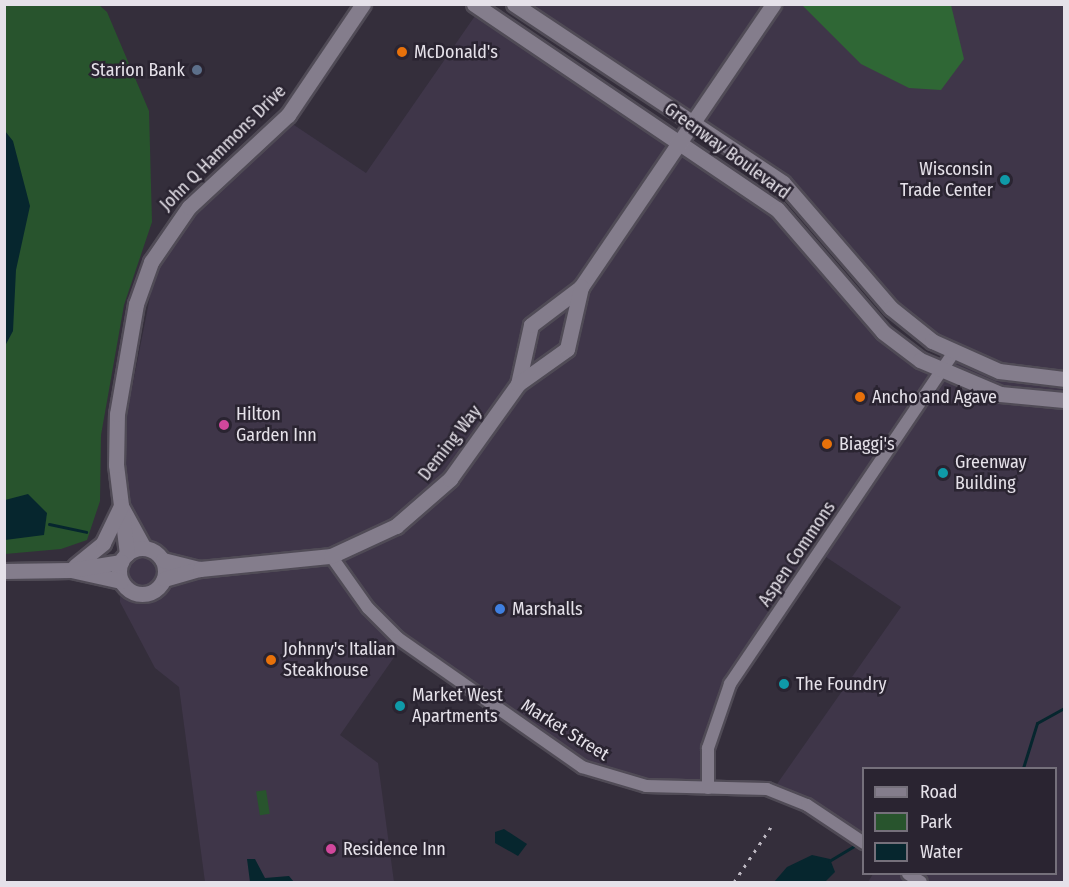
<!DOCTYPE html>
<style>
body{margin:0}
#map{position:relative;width:1069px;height:887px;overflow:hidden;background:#342e3b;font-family:"Fira Sans Condensed",sans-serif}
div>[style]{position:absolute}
.built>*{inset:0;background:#3f3649}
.green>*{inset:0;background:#28542d;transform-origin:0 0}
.forest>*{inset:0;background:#2f6735}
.water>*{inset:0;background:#06262e}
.stream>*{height:3px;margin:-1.5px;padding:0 1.5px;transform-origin:1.5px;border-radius:1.5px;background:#06262e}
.roads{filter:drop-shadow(2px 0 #504b56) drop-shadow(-2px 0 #504b56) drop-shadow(0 2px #504b56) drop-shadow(0 -2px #504b56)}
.minor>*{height:12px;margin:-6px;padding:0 6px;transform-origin:6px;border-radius:6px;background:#847d8c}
.tertiary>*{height:15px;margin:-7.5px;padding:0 7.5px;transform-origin:7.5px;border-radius:7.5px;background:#847d8c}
.tertiary>.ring{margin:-7.5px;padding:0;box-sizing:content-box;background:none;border:15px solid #847d8c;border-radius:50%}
.rail>*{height:3px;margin-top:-1.5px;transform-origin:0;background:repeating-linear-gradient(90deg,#bcb7c1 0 3px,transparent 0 9px)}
.dots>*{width:16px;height:16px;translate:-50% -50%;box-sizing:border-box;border:3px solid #2a2431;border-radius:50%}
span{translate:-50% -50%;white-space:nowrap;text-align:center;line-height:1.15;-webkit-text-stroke:5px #2a2431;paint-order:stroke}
.poi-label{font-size:18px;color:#e5e1e9}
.left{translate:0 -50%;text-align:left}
.right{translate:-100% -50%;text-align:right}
.street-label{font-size:18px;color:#e5e1e9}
.frame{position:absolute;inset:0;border:6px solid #e5e1e9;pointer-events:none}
.legend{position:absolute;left:862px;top:767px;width:195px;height:108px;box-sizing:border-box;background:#2a2431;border:2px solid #75707b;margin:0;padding:8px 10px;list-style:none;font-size:18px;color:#e5e1e9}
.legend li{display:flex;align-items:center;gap:12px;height:30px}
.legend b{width:30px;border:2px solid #75707b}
</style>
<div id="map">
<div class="built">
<i style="clip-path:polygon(528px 5px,1064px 5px,1064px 882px,868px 882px,873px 874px,1056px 874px,1056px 768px,864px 768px,863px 843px,767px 789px,777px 784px,901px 607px,820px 553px,721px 698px,704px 788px,606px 777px,404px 643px,340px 735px,378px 763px,394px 882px,205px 882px,179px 687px,155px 668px,120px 602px,123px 434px,157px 261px,205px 197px,288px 121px,366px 173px,477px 13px,760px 206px,909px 360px,936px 376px,953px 354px,912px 327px,807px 205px)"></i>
</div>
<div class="green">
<i style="clip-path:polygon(5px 5px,99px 5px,107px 12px,149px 111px,152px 222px,124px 305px,101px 435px,100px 501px,87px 540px,61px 549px,5px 554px)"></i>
<i style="left:266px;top:790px;width:24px;height:10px;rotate:81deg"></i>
</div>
<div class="forest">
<i style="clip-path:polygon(802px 5px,951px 5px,964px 59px,941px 90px,909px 88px,861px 64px)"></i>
</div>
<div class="water">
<i style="clip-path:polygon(5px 131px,13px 141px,30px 206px,16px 270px,13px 331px,5px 346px)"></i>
<i style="clip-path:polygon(28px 494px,47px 513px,44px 535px,5px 540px,5px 500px)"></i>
<i style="clip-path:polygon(504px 829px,527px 844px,518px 856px,495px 843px,495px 832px)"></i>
<i style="clip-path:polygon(812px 855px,830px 859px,835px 872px,825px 882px,774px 882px,787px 867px)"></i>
<i style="clip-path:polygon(247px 859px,255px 859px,265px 878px,289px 876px,294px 882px,250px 882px)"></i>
</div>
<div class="stream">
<i style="left:49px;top:524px;width:38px;rotate:12deg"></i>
<i style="left:1023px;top:768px;width:47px;rotate:-72.7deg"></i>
<i style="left:1037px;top:723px;width:31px;rotate:-29deg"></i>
<i style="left:829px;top:861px;width:35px;rotate:-31deg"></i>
</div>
<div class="roads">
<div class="minor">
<i style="left:331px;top:556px;width:64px;rotate:54.6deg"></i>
<i style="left:368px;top:608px;width:42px;rotate:45deg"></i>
<i style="left:398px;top:638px;width:225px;rotate:35deg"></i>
<i style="left:582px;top:767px;width:67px;rotate:16.5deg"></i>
<i style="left:646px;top:786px;width:121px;rotate:1.4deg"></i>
<i style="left:767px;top:789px;width:43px;rotate:21.8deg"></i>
<i style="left:807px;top:805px;width:69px;rotate:33.7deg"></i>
<i style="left:708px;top:788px;width:40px;rotate:-90deg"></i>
<i style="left:708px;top:748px;width:68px;rotate:-71deg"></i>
<i style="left:730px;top:684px;width:398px;rotate:-56deg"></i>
<i style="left:908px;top:874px;width:15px;rotate:32deg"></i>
</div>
<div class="tertiary">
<i style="left:474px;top:4px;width:366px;rotate:34.1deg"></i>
<i style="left:777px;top:209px;width:162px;rotate:49.2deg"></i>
<i style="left:883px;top:332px;width:46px;rotate:37.1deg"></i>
<i style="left:920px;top:360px;width:87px;rotate:23deg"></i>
<i style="left:1000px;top:394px;width:64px;rotate:5.4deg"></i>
<i style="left:514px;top:4px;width:323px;rotate:33.6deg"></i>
<i style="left:783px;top:183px;width:165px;rotate:49.2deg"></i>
<i style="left:891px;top:308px;width:53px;rotate:38.8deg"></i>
<i style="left:932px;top:341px;width:73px;rotate:24.1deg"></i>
<i style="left:999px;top:371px;width:65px;rotate:7deg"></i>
<i style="left:518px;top:384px;width:60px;rotate:-77.6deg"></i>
<i style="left:531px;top:325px;width:63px;rotate:-37.2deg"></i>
<i style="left:581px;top:287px;width:342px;rotate:-55.8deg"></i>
<i style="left:121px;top:506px;width:48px;rotate:61.3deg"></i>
<i class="ring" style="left:119px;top:548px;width:31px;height:31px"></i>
<i style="left:127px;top:554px;width:90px;rotate:-97deg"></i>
<i style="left:116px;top:465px;width:51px;rotate:-88.9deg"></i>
<i style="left:117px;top:414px;width:112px;rotate:-80.2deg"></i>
<i style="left:136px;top:304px;width:45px;rotate:-70.3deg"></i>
<i style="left:151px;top:262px;width:67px;rotate:-55.4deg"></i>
<i style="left:189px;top:207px;width:135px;rotate:-42.9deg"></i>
<i style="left:288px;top:115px;width:134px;rotate:-56deg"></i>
<i style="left:163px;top:560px;width:38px;rotate:14deg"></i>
<i style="left:75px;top:566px;width:36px;rotate:-39deg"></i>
<i style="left:103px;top:543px;width:41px;rotate:-64.1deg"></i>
<i style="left:71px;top:570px;width:51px;rotate:12.4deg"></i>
<i style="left:4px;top:571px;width:67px;rotate:-0.9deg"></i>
<i style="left:71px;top:570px;width:51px;rotate:-9.1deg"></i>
<i style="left:164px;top:579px;width:37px;rotate:-16deg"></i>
<i style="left:200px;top:569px;width:132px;rotate:-5.7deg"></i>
<i style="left:331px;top:556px;width:72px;rotate:-24.8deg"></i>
<i style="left:396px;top:526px;width:72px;rotate:-41deg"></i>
<i style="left:450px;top:479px;width:117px;rotate:-54.4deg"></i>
<i style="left:518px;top:384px;width:60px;rotate:-35.5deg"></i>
<i style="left:567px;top:349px;width:64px;rotate:-77.3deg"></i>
</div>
</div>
<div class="rail">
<i style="left:734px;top:882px;width:66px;rotate:-56.1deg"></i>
</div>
<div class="dots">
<i style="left:402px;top:52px;background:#e8710a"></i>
<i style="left:197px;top:70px;background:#5c6f8a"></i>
<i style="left:1005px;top:180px;background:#0f9aa8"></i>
<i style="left:860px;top:397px;background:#e8710a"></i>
<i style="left:224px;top:425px;background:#d1479c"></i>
<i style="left:827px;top:444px;background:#e8710a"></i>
<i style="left:943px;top:473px;background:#0f9aa8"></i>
<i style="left:500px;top:609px;background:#3f7fe0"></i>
<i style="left:271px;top:660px;background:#e8710a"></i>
<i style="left:784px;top:684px;background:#0f9aa8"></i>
<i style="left:400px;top:706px;background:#0f9aa8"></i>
<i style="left:331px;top:849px;background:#d1479c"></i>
</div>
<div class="poi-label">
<span class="left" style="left:414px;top:52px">McDonald's</span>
<span class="right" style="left:185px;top:70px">Starion Bank</span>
<span class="right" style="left:993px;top:180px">Wisconsin<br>Trade Center</span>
<span class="left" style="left:872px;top:397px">Ancho and Agave</span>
<span class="left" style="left:236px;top:425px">Hilton<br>Garden Inn</span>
<span class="left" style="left:839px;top:444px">Biaggi's</span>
<span class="left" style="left:955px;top:473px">Greenway<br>Building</span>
<span class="left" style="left:512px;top:609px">Marshalls</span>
<span class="left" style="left:283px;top:660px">Johnny's Italian<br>Steakhouse</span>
<span class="left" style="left:796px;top:684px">The Foundry</span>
<span class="left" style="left:412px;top:706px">Market West<br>Apartments</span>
<span class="left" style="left:343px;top:849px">Residence Inn</span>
</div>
<div class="street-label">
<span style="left:223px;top:148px;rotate:-45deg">John Q Hammons Drive</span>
<span style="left:727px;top:151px;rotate:36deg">Greenway Boulevard</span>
<span style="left:450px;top:443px;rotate:-52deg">Deming Way</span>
<span style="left:797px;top:554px;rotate:-56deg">Aspen Commons</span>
<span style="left:565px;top:730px;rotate:32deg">Market Street</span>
</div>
<div class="frame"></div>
<ul class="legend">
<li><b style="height:8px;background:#847d8c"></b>Road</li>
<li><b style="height:16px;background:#28542d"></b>Park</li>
<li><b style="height:16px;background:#06262e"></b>Water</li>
</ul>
</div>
